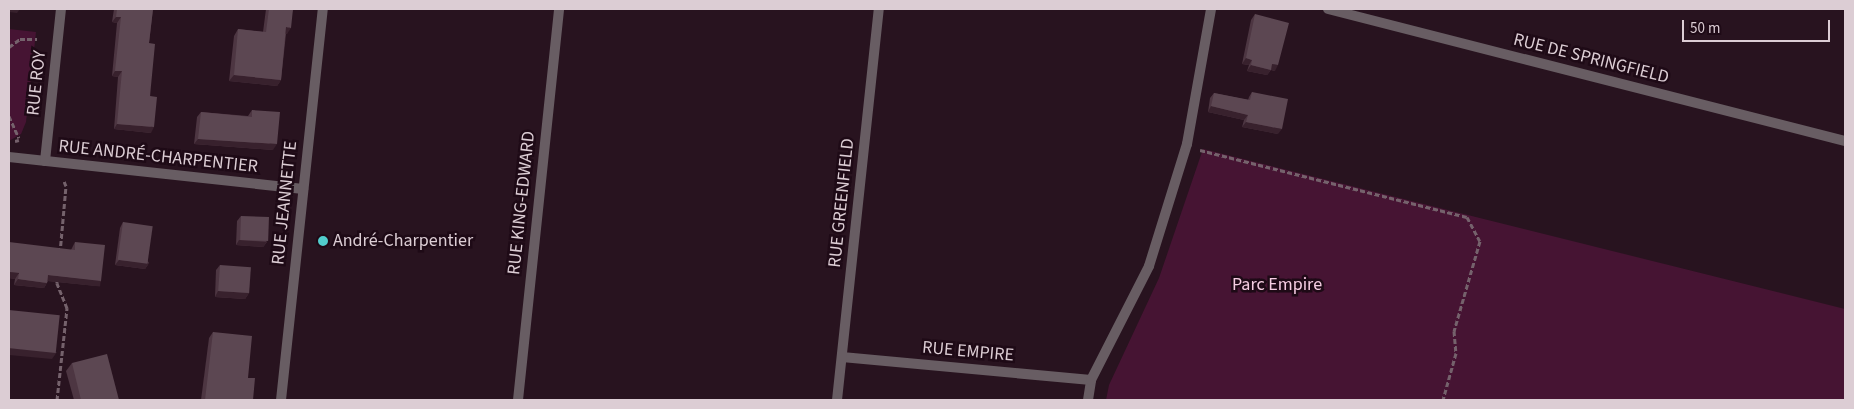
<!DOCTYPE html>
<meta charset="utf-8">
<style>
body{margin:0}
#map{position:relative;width:1854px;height:409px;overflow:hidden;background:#28131f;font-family:"Source Sans 3",sans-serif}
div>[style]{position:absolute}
.green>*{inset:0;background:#461433}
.path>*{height:3px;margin-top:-1.5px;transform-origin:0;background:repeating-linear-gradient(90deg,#75626c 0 5px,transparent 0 7.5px)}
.minor>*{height:10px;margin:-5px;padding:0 5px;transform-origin:5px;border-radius:5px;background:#685d63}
.wall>*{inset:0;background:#4d3642}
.shaded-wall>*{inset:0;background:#38212d;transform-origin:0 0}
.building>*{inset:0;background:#5c4752;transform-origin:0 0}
.dots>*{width:14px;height:14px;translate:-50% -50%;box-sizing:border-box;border:2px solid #1e0a16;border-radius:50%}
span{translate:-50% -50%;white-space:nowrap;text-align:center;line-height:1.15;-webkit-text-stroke:5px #1e0a16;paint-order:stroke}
.street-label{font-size:18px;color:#dccdd4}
.poi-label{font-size:18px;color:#dccdd4}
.left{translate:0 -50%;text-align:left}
.park-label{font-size:18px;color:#f5cde2}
.frame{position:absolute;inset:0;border:10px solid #dccdd4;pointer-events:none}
.scale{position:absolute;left:1682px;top:20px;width:148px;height:22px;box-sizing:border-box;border:2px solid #dccdd4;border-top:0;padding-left:6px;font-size:15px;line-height:18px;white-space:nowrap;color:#dccdd4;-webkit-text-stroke:4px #1e0a16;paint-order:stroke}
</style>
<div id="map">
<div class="green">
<i style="clip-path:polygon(9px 29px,36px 32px,26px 122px,21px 134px,9px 141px)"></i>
<i style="clip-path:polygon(1203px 149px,1845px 309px,1845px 400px,1106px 400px,1109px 385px,1159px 278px)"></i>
</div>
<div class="path">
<i style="left:9px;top:47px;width:14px;rotate:-36deg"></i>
<i style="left:20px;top:39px;width:17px"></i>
<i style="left:9px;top:116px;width:24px;rotate:66deg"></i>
<i style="left:15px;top:141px;width:4px;rotate:-14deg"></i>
<i style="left:70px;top:146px;width:3px;rotate:-45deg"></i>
<i style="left:1200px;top:150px;width:275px;rotate:14.1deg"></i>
<i style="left:1467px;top:217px;width:27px;rotate:62deg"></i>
<i style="left:1480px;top:241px;width:94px;rotate:106.1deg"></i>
<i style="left:1454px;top:331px;width:22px;rotate:85deg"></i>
<i style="left:1456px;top:353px;width:49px;rotate:105.5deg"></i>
<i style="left:60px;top:253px;width:67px;rotate:-84.9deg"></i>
<i style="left:66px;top:186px;width:5px;rotate:-112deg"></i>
<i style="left:57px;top:400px;width:93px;rotate:-83.8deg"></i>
<i style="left:67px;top:308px;width:27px;rotate:-112deg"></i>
<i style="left:57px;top:283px;width:4px;rotate:-90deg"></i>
</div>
<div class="minor">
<i style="left:1328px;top:9px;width:534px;rotate:14.32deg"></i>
<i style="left:9px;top:157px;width:296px;rotate:6.2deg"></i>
<i style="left:45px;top:161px;width:153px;rotate:-84deg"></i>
<i style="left:842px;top:357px;width:250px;rotate:5.3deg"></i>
<i style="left:281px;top:400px;width:393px;rotate:-83.9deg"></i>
<i style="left:518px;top:400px;width:393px;rotate:-84deg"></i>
<i style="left:837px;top:400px;width:393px;rotate:-83.9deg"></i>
<i style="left:1088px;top:400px;width:20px;rotate:-81deg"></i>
<i style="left:1091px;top:380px;width:128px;rotate:-63deg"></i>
<i style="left:1149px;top:266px;width:128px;rotate:-72.7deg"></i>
<i style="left:1187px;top:144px;width:137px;rotate:-79.9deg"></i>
</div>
<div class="wall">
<i style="clip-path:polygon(114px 9px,153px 9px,149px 43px,151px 133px,114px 129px,118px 77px,112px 76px,117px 23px,112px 22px)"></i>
<i style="clip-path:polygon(266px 9px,293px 9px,287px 34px,286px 34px,281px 80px,277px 86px,229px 81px,234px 36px,238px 29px,263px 32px)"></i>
<i style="clip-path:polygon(1255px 14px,1275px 71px,1271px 70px,1267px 75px,1247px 71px,1249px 65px,1242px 64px,1251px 20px)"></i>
<i style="clip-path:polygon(1252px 92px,1278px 134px,1242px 127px,1244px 120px,1208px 112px,1210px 98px,1214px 93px,1248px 100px,1249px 97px)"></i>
<i style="clip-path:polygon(252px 110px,273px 150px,194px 144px,197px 117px,201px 112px,248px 116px)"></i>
<i style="clip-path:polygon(241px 216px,267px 242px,263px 247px,236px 245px,237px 221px)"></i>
<i style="clip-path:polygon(123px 222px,149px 263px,145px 269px,115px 265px,120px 228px)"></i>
<i style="clip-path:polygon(75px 242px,101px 281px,97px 286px,48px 281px,44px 288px,14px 285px,15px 279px,9px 278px,71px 250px)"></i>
<i style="clip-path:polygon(220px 265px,249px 293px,245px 299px,215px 297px,216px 270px)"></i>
<i style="clip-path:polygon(213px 332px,248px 378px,253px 400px,201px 400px,209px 338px)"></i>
<i style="clip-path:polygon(72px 363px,119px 400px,74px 400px,66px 371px)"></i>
</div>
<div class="shaded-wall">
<i style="clip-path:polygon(9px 9px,20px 9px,17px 13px,9px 12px)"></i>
<i style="clip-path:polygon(116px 17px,121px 17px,117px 23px,112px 22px)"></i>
<i style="clip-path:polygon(286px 27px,291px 28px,287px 34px,282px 33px)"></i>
<i style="clip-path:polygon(1246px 58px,1252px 60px,1249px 65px,1242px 64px)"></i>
<i style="clip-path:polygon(1272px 64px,1278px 65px,1275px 71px,1269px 69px)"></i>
<i style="clip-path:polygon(1251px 65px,1271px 70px,1267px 75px,1247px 71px)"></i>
<i style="clip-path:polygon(115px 71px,122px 71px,118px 77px,112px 76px)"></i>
<i style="clip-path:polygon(234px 75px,281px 80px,277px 86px,229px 81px)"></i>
<i style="clip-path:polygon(1211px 106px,1248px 115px,1244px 120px,1208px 112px)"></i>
<i style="clip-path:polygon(1246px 122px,1282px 129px,1278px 134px,1242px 127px)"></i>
<i style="clip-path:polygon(117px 124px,154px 127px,151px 133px,114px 129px)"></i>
<i style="clip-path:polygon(198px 139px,277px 144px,273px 150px,194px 144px)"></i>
<i style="clip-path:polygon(239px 240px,267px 242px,263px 247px,236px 245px)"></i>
<i style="clip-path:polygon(119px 260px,149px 263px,145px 269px,115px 265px)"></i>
<i style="clip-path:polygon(9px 272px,19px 273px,15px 279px,9px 278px)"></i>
<i style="left:48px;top:275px;width:53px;height:6px;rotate:6deg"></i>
<i style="clip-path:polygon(18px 279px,47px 283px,44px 288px,14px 285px)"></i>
<i style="clip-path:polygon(218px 291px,249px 293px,245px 299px,215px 297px)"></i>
<i style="clip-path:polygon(9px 348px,57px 352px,52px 359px,9px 355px)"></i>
</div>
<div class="building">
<i style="clip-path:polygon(117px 9px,153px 9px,149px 43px,155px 44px,150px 96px,157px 97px,154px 127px,117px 124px,122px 71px,115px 71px,121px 17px,116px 17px)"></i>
<i style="clip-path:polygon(269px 9px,293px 9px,291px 28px,286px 27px,281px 80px,234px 75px,238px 29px,266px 32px)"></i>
<i style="clip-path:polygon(1255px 14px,1289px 23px,1278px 65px,1272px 64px,1271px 70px,1251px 65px,1252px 60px,1246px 58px)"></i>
<i style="clip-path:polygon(1252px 92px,1288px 99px,1282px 129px,1246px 122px,1248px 115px,1211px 106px,1214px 93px,1250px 100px)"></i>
<i style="clip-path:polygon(252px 110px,280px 112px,277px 144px,198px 139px,201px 112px,252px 117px)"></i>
<i style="left:241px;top:216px;width:28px;height:24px;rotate:2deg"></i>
<i style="left:123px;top:222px;width:30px;height:38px;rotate:8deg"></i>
<i style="clip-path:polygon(9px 242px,75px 250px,75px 242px,105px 245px,101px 281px,48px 275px,47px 283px,18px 279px,19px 273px,9px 272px)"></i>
<i style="left:220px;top:265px;width:31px;height:26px;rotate:4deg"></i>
<i style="left:9px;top:310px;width:51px;height:38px;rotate:6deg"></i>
<i style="clip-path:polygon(213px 332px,252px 336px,248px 378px,255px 378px,253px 400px,205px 400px)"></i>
<i style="clip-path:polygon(107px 354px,119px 400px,81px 400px,72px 363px)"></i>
</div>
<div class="dots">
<i style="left:323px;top:241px;background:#52cdcd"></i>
</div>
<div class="street-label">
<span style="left:1591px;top:59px;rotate:14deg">RUE DE SPRINGFIELD</span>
<span style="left:37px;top:83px;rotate:-84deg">RUE ROY</span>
<span style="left:158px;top:157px;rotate:6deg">RUE ANDRÉ-CHARPENTIER</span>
<span style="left:285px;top:203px;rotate:-84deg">RUE JEANNETTE</span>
<span style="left:522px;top:203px;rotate:-84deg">RUE KING-EDWARD</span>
<span style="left:842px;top:203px;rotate:-84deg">RUE GREENFIELD</span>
<span style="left:968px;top:352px;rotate:5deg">RUE EMPIRE</span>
</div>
<div class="poi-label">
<span class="left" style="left:333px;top:241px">André-Charpentier</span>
</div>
<div class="park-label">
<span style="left:1277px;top:285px">Parc Empire</span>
</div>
<div class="frame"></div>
<div class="scale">50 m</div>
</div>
